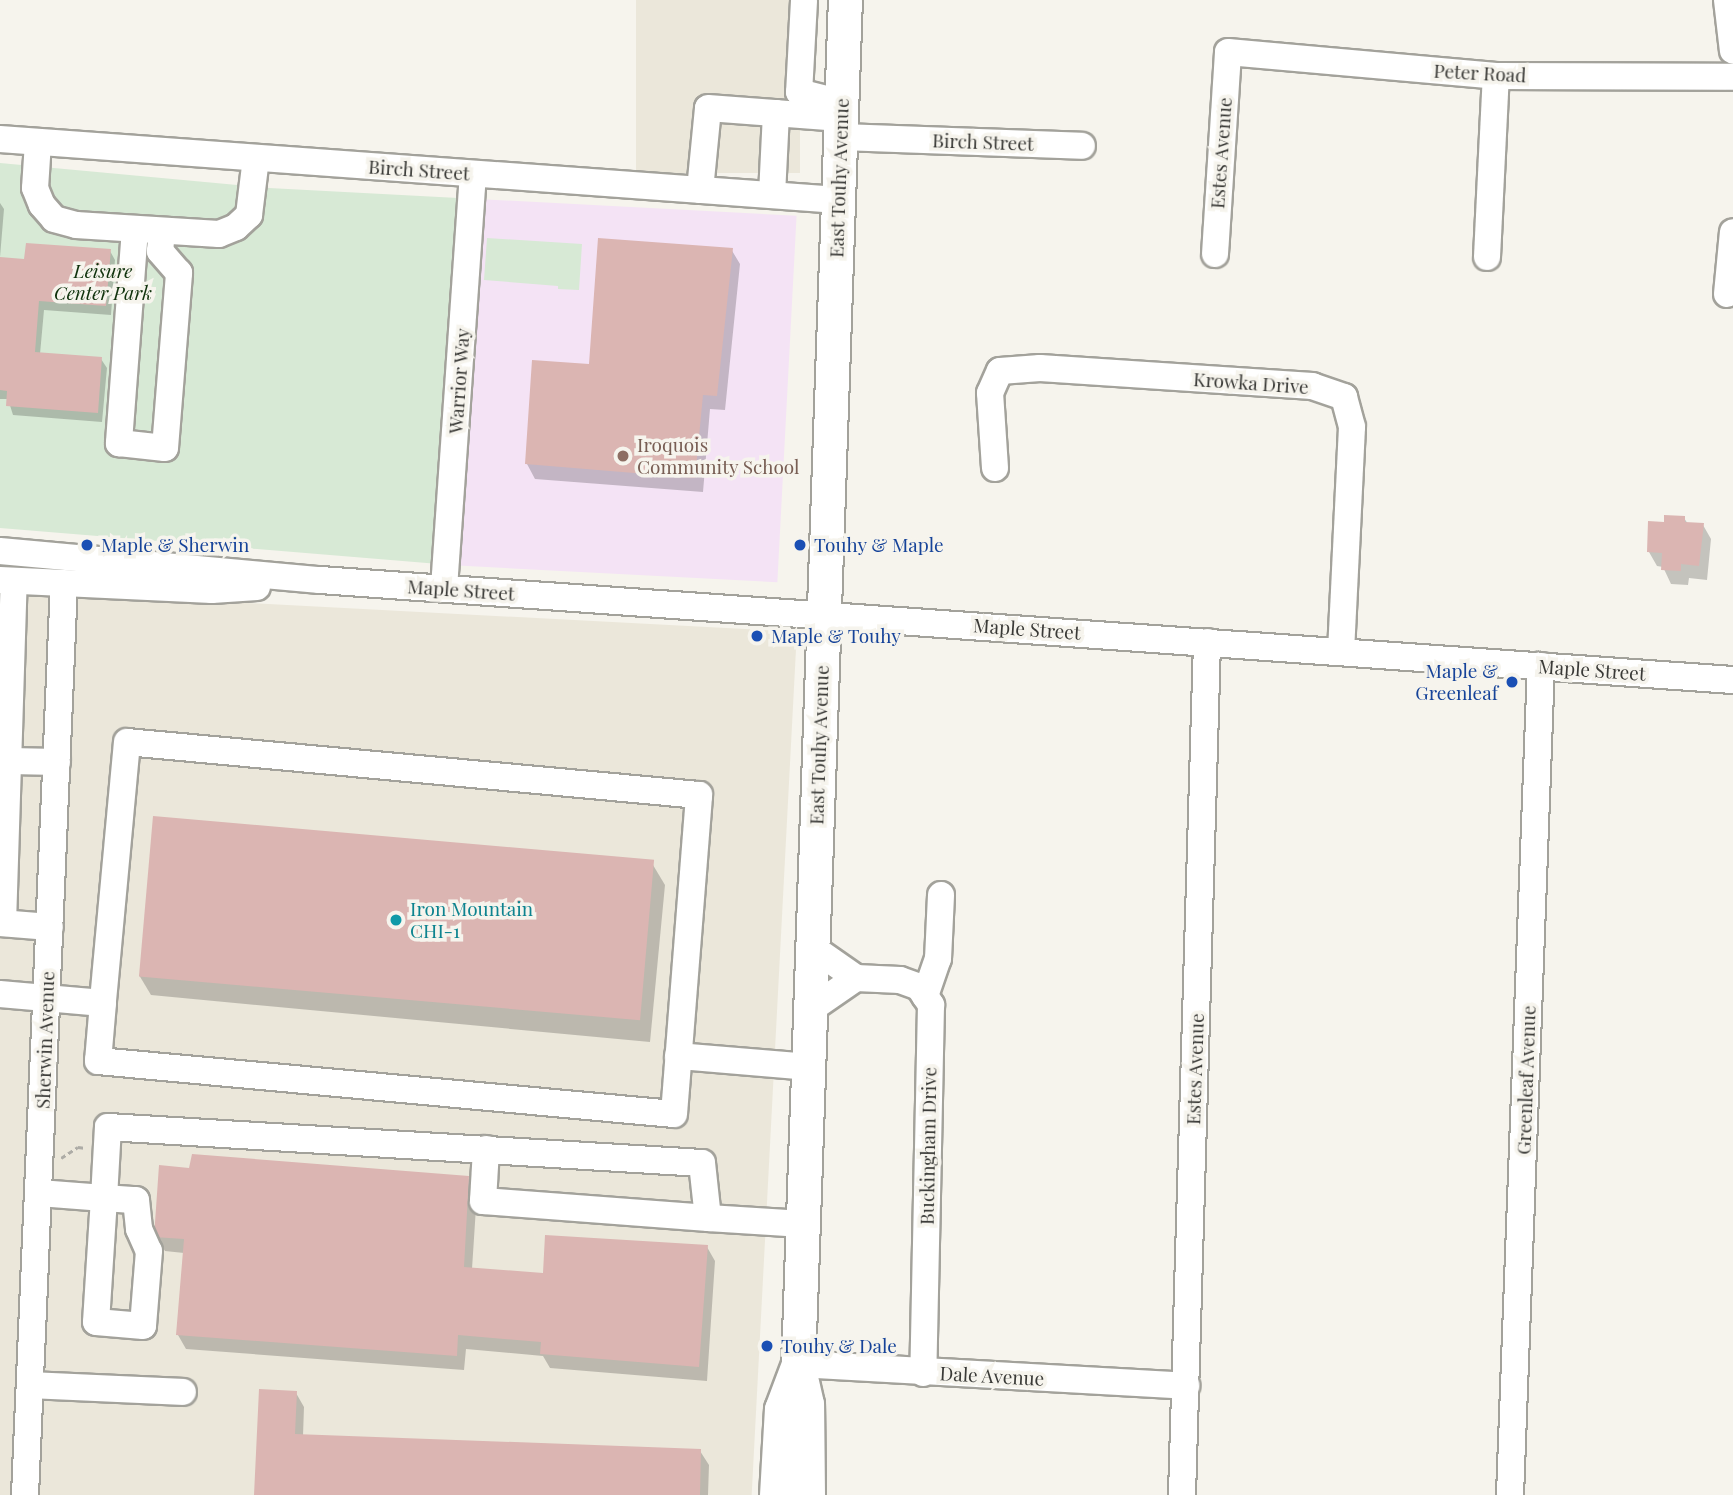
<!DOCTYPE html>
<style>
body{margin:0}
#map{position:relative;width:1733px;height:1495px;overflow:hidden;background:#f6f4ed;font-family:"Playfair Display",serif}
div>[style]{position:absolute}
.built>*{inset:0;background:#ebe7da;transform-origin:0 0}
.education>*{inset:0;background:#f4e3f5;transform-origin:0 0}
.green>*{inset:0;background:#d7e9d5}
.shadow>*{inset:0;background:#0003}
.building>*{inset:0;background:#dbb5b2;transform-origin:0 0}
.path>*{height:2.5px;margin-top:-1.25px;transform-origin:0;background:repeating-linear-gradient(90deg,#adaca6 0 5px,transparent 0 8.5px)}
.roads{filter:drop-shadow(2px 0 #a3a29b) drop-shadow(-2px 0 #a3a29b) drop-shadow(0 2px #a3a29b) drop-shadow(0 -2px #a3a29b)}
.minor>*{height:26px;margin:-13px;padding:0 13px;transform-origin:13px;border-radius:13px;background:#fff}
.major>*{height:33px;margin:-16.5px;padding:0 16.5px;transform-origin:16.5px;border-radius:16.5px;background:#fff}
.dots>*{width:19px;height:19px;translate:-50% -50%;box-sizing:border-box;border:4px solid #f6f4ed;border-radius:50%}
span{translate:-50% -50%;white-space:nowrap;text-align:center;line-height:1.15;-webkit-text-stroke:7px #f6f4ed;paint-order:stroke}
.street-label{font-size:19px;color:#3a3a37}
.park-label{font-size:19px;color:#0f320c;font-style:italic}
.education-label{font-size:19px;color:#785e54}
.left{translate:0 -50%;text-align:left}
.transit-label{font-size:19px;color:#164399}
.right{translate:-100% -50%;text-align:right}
.culture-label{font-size:19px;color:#0d838f}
</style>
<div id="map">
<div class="built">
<i style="left:636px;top:0;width:164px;height:173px"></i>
<i style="left:0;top:590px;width:798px;height:905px;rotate:3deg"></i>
</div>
<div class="education">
<i style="left:477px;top:199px;width:320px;height:367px;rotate:3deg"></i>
</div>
<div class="green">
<i style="clip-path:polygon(0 163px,269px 188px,477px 199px,451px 565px,0 528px)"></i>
<i style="clip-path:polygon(487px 238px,582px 244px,579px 290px,558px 289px,558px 286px,484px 280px)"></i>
</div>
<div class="shadow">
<i style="clip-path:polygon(0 203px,4px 209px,0 257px)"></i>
<i style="clip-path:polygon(731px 249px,740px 264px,725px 410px,710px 409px,703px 492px,535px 479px,527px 464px,590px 366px)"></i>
<i style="clip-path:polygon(110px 251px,115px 260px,111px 315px,44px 310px,40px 354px,101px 359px,107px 368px,102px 422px,13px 415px,8px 399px,0 399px,0 259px,26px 261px)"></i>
<i style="clip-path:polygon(1684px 518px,1688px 524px,1703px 525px,1711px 539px,1707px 580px,1689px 578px,1688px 585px,1671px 584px,1663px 567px,1657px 566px,1649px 552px,1665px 524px)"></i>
<i style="clip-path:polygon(653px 865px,665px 885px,650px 1042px,151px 995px,139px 975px)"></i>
<i style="clip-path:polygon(468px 1178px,477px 1192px,472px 1269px,544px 1275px,707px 1247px,715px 1261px,707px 1381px,550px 1368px,543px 1356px,466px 1349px,464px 1370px,186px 1349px,178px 1335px,184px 1253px,165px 1251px,156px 1237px)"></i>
<i style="clip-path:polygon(296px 1393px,304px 1407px,303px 1436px,700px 1451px,709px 1465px,708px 1495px,256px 1495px)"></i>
</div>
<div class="building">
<i style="clip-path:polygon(598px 238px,733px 248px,717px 396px,703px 395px,695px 478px,525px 464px,532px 360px,589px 364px)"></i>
<i style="clip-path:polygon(26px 243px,111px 249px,106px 306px,39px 301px,35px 352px,102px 357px,98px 413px,6px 406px,7px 391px,0 390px,0 257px,24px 259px)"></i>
<i style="clip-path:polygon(1664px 515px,1685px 516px,1685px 522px,1704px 523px,1699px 566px,1681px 564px,1681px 571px,1661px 570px,1662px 553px,1647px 552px,1648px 521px,1664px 522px)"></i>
<i style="left:153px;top:816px;width:503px;height:161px;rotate:5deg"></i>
<i style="clip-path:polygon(192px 1154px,469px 1176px,464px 1267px,543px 1273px,545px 1235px,708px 1245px,699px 1367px,540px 1354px,541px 1342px,458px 1335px,457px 1356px,176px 1335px,184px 1239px,154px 1237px,159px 1165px,189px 1168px)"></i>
<i style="clip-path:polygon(259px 1389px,297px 1391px,295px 1434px,701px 1449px,700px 1495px,254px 1495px)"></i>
</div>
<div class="path">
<i style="left:61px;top:1158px;width:20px;rotate:-33deg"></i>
<i style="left:78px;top:1147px;width:8px;rotate:7deg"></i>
</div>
<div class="roads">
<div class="minor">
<i style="left:1727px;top:0;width:51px;rotate:83.3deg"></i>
<i style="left:804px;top:1px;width:91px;rotate:93.1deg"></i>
<i style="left:799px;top:92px;width:44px;rotate:14.3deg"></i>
<i style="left:841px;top:137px;width:241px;rotate:2.1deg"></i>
<i style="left:0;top:139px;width:840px;rotate:4.16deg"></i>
<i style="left:38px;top:142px;width:46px;rotate:93.7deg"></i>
<i style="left:35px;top:188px;width:18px;rotate:68deg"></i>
<i style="left:42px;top:205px;width:18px;rotate:49deg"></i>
<i style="left:54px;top:219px;width:23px;rotate:15deg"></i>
<i style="left:76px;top:225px;width:143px;rotate:3.6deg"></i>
<i style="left:219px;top:234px;width:18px;rotate:-22deg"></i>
<i style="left:236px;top:227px;width:18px;rotate:-43deg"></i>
<i style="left:249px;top:215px;width:57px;rotate:-83deg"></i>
<i style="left:700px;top:190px;width:82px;rotate:-84.4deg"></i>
<i style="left:708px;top:108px;width:133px;rotate:4.3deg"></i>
<i style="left:772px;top:195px;width:82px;rotate:-87.2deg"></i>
<i style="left:135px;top:229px;width:215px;rotate:94.3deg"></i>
<i style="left:119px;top:443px;width:46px;rotate:6.2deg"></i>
<i style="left:165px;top:448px;width:176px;rotate:-85.4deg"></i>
<i style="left:179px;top:273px;width:29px;rotate:-131deg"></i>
<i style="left:160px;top:251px;width:20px;rotate:-84deg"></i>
<i style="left:1215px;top:254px;width:202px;rotate:-86.3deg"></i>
<i style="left:1228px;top:52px;width:269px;rotate:5.1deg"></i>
<i style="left:1496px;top:76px;width:237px;rotate:0.2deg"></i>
<i style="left:1487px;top:257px;width:181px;rotate:-87.2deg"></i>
<i style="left:1727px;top:294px;width:62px;rotate:-84.5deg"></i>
<i style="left:995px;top:468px;width:75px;rotate:-93.8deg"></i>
<i style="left:990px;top:393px;width:24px;rotate:-66deg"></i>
<i style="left:1000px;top:371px;width:40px;rotate:-4.3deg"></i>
<i style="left:1040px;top:368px;width:273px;rotate:3.8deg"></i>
<i style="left:1312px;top:386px;width:34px;rotate:19deg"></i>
<i style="left:1344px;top:397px;width:31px;rotate:75deg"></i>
<i style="left:1352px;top:427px;width:225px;rotate:92.8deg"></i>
<i style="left:0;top:551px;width:321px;rotate:5.2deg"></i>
<i style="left:320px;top:580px;width:1417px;rotate:4.05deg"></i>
<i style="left:0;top:580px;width:212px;rotate:2.7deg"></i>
<i style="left:212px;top:590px;width:45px;rotate:-3.8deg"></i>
<i style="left:444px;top:588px;width:415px;rotate:-86deg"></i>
<i style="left:9px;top:761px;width:48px;rotate:1.2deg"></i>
<i style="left:0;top:923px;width:50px;rotate:4.6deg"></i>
<i style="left:3px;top:923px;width:342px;rotate:-88.2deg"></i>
<i style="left:813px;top:948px;width:52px;rotate:34.9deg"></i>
<i style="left:856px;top:978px;width:44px;rotate:2.6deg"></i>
<i style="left:900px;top:980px;width:20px;rotate:20deg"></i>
<i style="left:919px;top:987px;width:22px;rotate:56deg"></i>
<i style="left:931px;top:1005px;width:368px;rotate:91.2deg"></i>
<i style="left:0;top:994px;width:103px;rotate:5deg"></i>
<i style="left:103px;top:1003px;width:58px;rotate:94.9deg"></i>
<i style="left:98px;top:1061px;width:578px;rotate:5.26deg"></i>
<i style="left:674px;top:1114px;width:320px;rotate:-85.5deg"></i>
<i style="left:699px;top:795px;width:574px;rotate:-174.71deg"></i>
<i style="left:127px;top:742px;width:262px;rotate:95.3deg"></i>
<i style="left:925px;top:996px;width:39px;rotate:-71deg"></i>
<i style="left:938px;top:959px;width:64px;rotate:-87.3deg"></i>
<i style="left:811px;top:1009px;width:55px;rotate:-34.6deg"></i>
<i style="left:678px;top:1056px;width:131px;rotate:4.8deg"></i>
<i style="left:486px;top:1149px;width:52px;rotate:93.3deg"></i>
<i style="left:483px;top:1201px;width:226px;rotate:4.3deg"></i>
<i style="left:39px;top:1193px;width:65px;rotate:4.4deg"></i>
<i style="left:104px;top:1198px;width:71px;rotate:-86.8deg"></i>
<i style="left:108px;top:1127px;width:595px;rotate:3.47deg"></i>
<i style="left:702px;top:1163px;width:55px;rotate:83.8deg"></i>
<i style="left:708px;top:1218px;width:95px;rotate:3.6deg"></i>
<i style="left:104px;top:1198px;width:32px;rotate:4deg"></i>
<i style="left:136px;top:1200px;width:29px;rotate:84deg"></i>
<i style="left:139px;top:1229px;width:24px;rotate:66deg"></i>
<i style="left:149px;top:1251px;width:75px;rotate:94.6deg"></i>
<i style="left:143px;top:1326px;width:47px;rotate:-175.1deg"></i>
<i style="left:96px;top:1322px;width:124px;rotate:-86.3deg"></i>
<i style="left:798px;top:1364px;width:389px;rotate:3.2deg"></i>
<i style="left:31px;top:1385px;width:152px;rotate:2.6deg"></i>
<i style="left:25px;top:1495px;width:911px;rotate:-87.55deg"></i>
<i style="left:1182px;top:1495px;width:853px;rotate:-88.32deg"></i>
<i style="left:1510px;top:1495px;width:830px;rotate:-87.86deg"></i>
</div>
<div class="major">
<i style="left:776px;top:1495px;width:86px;rotate:-86.7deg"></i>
<i style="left:781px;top:1409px;width:48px;rotate:-69.3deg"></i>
<i style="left:808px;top:1495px;width:91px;rotate:-90.6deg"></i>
<i style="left:807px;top:1404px;width:41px;rotate:-102.7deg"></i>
<i style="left:798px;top:1364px;width:1365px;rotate:-88.03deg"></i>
</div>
</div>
<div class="dots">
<i style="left:623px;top:456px;background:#8d6e63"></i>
<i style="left:87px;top:545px;background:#1a4fb4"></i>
<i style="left:800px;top:545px;background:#1a4fb4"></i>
<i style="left:757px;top:636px;background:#1a4fb4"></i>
<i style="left:1512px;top:682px;background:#1a4fb4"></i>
<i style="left:396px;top:920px;background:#0f9aa8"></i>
<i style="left:767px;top:1346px;background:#1a4fb4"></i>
</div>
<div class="street-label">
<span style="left:1480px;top:73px;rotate:3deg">Peter Road</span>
<span style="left:983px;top:142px;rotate:2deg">Birch Street</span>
<span style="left:1221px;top:153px;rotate:-86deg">Estes Avenue</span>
<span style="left:419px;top:170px;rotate:4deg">Birch Street</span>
<span style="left:839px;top:178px;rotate:-88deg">East Touhy Avenue</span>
<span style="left:459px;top:381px;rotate:-86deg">Warrior Way</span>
<span style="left:1251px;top:383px;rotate:4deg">Krowka Drive</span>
<span style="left:461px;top:590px;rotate:4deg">Maple Street</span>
<span style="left:1027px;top:629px;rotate:4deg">Maple Street</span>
<span style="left:1592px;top:670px;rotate:4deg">Maple Street</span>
<span style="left:819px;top:745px;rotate:-88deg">East Touhy Avenue</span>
<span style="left:45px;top:1040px;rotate:-88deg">Sherwin Avenue</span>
<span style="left:1195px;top:1069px;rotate:-88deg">Estes Avenue</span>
<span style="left:1526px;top:1080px;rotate:-88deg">Greenleaf Avenue</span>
<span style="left:928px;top:1146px;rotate:-89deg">Buckingham Drive</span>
<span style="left:992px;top:1376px;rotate:3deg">Dale Avenue</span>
</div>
<div class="park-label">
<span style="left:103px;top:282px">Leisure<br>Center Park</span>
</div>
<div class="education-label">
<span class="left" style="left:637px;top:456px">Iroquois<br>Community School</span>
</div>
<div class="transit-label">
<span class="left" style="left:101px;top:545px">Maple &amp; Sherwin</span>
<span class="left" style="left:814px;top:545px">Touhy &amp; Maple</span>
<span class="left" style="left:771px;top:636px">Maple &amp; Touhy</span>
<span class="right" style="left:1498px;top:682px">Maple &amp;<br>Greenleaf</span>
<span class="left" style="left:781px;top:1346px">Touhy &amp; Dale</span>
</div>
<div class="culture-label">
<span class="left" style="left:410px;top:920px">Iron Mountain<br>CHI-1</span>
</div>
</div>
